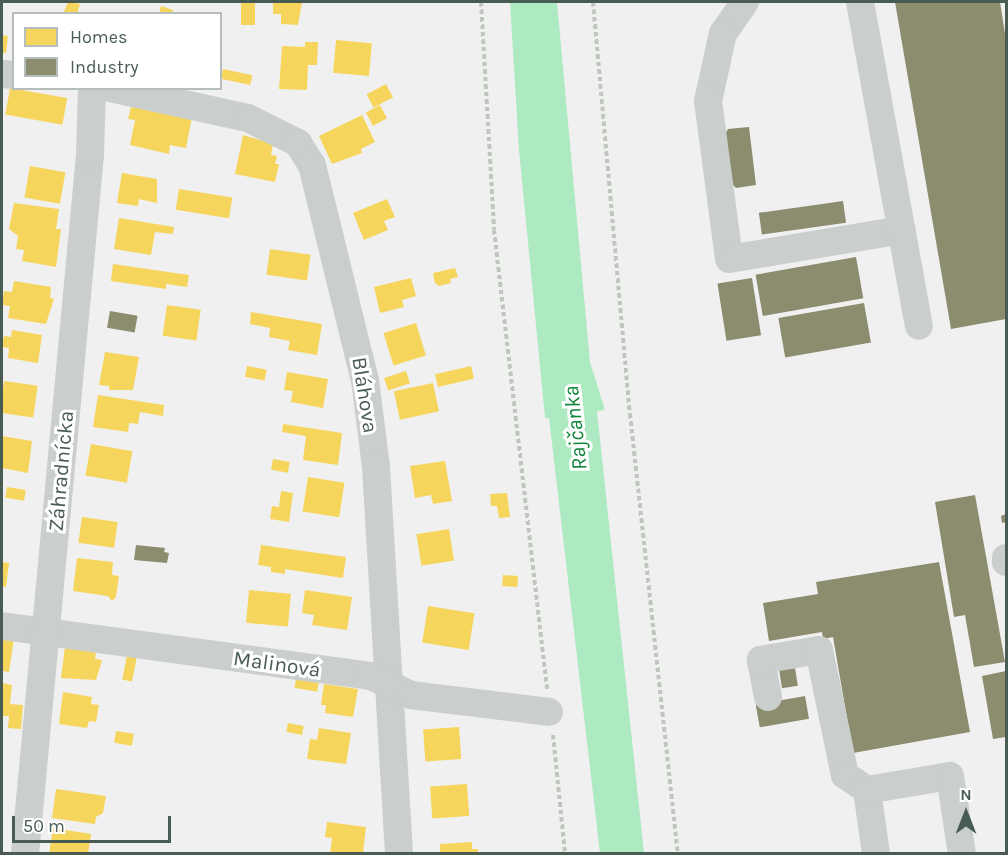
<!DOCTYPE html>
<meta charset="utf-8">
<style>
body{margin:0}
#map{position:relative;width:1008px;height:855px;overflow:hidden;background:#f1f0f1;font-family:Karla,sans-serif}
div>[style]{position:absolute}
.water>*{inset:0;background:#adeac2}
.homes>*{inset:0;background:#f6d55c;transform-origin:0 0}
.industry>*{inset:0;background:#8c8c6e;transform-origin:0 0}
.path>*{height:4px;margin-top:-2px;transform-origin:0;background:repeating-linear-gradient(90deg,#bec7bc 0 4.5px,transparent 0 7.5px)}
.minor>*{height:28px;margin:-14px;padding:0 14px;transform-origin:14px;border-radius:14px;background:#cacecc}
span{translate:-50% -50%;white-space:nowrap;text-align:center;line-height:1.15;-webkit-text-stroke:6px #fff;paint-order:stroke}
.street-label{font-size:21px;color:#485c54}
.water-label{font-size:22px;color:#13863b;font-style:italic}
.frame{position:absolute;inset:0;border:3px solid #485c54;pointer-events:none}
.legend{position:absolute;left:12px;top:12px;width:210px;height:78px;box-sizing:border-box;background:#fff;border:2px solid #b6bebb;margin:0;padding:8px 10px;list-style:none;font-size:18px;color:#485c54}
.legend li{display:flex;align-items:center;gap:12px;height:30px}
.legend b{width:30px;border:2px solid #b6bebb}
.north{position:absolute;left:936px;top:783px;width:60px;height:60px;-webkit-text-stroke:4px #fff;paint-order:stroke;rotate:0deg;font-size:16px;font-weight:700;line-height:24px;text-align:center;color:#485c54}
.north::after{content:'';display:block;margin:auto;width:21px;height:27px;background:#485c54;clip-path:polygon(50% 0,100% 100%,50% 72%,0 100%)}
.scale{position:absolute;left:12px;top:816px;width:159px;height:27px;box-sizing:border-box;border:3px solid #485c54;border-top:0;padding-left:8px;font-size:18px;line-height:21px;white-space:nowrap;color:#485c54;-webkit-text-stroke:4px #fff;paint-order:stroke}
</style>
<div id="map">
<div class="water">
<i style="clip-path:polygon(510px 2px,557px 2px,590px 362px,605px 410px,597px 411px,644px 853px,600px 853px,549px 418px,545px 418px,519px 150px)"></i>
</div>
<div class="homes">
<i style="clip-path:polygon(68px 2px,80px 4px,77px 14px,63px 14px)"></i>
<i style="left:241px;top:2px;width:14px;height:23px"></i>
<i style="clip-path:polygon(273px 2px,302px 2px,298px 25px,281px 24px,281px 14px,273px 14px)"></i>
<i style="clip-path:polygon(161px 6px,173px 10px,172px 14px,159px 14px)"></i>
<i style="clip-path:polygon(2px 35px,8px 36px,6px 53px,2px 52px)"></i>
<i style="left:336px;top:40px;width:36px;height:33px;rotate:5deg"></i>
<i style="clip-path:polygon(305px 42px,318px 42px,317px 65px,308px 65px,307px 90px,279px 89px,282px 46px,305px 47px)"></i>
<i style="left:223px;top:69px;width:30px;height:10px;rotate:12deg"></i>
<i style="left:386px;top:84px;width:15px;height:22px;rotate:62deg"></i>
<i style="left:10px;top:88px;width:58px;height:27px;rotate:10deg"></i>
<i style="left:380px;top:105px;width:15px;height:16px;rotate:62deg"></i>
<i style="clip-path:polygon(131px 107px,192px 117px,186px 148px,170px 145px,169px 154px,130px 145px,135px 120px,128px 119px)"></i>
<i style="clip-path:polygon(362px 115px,375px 142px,361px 149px,362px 153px,332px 164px,319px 136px)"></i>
<i style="clip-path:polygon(243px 135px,273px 144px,271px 155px,277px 156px,275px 164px,279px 164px,275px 182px,235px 174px)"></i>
<i style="left:30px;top:166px;width:36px;height:32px;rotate:10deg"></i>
<i style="clip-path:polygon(122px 173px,157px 179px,157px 203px,139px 199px,138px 206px,117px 203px)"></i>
<i style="left:179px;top:189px;width:54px;height:21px;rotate:9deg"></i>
<i style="clip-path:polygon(387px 199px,395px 217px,384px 221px,388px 230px,364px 240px,353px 213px)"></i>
<i style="clip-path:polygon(14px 203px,59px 209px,56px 229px,61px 229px,56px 267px,22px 261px,24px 250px,16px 249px,18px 236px,9px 229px)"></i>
<i style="clip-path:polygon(119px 218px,174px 227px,173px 234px,155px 232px,151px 255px,114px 249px)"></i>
<i style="left:270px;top:249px;width:41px;height:26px;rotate:8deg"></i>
<i style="clip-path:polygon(113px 264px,189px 275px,187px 287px,166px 284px,166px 289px,111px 281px)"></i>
<i style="clip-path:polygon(455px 268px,458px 277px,450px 279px,451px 283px,439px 286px,435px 283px,433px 273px)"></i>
<i style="clip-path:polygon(411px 278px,416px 296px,402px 300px,404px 307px,380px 313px,374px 287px)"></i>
<i style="clip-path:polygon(14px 281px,51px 287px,50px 298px,54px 299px,46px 324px,8px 318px,10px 306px,2px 305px,4px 291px,12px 292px)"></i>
<i style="left:167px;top:305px;width:34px;height:31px;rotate:8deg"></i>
<i style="clip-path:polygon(251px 312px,322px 324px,317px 355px,288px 350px,290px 341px,269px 337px,270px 328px,250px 324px)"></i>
<i style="left:416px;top:323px;width:34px;height:34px;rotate:73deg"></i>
<i style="clip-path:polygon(12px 330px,42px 335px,38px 363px,8px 358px,9px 348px,2px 347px,4px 336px,11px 337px)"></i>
<i style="clip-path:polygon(105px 352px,139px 357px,133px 390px,109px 390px,109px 386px,99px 385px)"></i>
<i style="left:247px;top:366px;width:20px;height:11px;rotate:11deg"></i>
<i style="left:471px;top:366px;width:13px;height:37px;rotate:77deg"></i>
<i style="left:406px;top:371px;width:13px;height:23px;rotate:72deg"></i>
<i style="clip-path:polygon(287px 372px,328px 379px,323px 408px,291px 402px,293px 391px,284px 390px)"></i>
<i style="left:4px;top:381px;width:34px;height:32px;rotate:8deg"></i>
<i style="left:433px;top:383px;width:29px;height:40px;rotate:78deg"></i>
<i style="clip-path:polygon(98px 395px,164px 405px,163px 416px,140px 412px,138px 424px,129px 423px,128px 432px,93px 427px)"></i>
<i style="clip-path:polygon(283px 424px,342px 433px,338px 465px,303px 460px,306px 436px,282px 432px)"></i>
<i style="clip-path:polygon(2px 436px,32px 441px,28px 473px,2px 468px)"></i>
<i style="left:91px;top:444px;width:42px;height:32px;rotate:10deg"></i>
<i style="left:273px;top:459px;width:17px;height:11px;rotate:10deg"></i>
<i style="clip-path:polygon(445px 461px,452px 501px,433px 504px,431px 495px,415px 498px,410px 466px)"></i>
<i style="left:308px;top:477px;width:37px;height:35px;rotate:9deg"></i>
<i style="left:7px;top:487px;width:19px;height:11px;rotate:9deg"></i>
<i style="clip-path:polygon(281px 491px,293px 493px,289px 522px,270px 519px,272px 506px,279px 507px)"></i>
<i style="clip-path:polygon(507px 493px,510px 517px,499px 518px,497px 506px,491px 506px,490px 494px)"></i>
<i style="left:82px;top:517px;width:36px;height:26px;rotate:8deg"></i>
<i style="left:449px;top:529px;width:32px;height:33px;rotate:81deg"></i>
<i style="clip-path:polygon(261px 545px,346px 557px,343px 578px,285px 569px,285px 574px,271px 572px,271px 567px,258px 565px)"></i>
<i style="clip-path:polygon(77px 558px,113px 562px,112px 575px,119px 576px,116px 597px,112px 601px,108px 596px,73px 591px)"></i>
<i style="clip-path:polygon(2px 562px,9px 563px,6px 587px,2px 586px)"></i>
<i style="left:503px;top:575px;width:15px;height:11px;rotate:4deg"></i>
<i style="left:249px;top:590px;width:42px;height:33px;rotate:5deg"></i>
<i style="clip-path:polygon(305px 590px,352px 597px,347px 630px,312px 625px,314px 615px,302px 613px)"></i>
<i style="left:428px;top:606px;width:47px;height:37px;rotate:9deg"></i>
<i style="clip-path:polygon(2px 636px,14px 638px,9px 672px,2px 671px)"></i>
<i style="clip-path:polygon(65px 647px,96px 652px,95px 659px,102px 660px,96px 680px,61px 678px)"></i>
<i style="left:127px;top:655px;width:10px;height:25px;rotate:11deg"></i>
<i style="left:296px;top:679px;width:23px;height:9px;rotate:10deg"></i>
<i style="clip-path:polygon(2px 683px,12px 685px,10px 704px,23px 705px,21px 729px,8px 728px,9px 716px,2px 716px)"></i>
<i style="clip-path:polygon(324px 684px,358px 689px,353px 717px,325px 713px,326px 705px,321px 705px)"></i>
<i style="clip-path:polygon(63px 692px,92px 697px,91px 704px,99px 705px,96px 722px,89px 721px,87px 728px,59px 724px)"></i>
<i style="left:288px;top:723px;width:16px;height:9px;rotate:11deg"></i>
<i style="left:459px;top:727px;width:32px;height:36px;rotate:86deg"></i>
<i style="clip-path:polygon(319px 728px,351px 733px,346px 764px,307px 759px,310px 739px,317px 740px)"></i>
<i style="left:116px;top:731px;width:18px;height:12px;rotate:9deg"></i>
<i style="left:467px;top:784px;width:32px;height:37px;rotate:86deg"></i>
<i style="clip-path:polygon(56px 789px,106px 796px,103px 813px,96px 817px,95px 824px,52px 818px)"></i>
<i style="clip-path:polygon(327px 822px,366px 827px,363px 854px,330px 854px,332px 838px,325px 837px)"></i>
<i style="clip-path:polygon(53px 828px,91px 834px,88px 854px,49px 854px)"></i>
<i style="clip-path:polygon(472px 842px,472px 849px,478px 849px,478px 854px,440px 854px,440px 844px)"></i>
</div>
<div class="industry">
<i style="clip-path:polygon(895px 2px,1000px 2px,1006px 40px,1006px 319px,951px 329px)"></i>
<i style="clip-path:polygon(749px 127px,756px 185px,736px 188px,732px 184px,725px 134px,728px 129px)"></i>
<i style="left:843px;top:201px;width:22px;height:85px;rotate:82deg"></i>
<i style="left:856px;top:257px;width:42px;height:102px;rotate:80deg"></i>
<i style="left:752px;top:278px;width:58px;height:35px;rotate:81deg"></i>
<i style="left:864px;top:303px;width:40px;height:87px;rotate:80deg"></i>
<i style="left:110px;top:311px;width:28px;height:17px;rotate:10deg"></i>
<i style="clip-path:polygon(975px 495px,1005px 662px,974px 667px,965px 615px,954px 617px,935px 502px)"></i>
<i style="clip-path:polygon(1006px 514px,1006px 522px,1002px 523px,1001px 516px)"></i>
<i style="clip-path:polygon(136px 545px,165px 548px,164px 552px,169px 553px,167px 563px,134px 560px)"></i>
<i style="clip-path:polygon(939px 562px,970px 732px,853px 753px,833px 637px,823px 639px,822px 632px,769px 641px,763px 603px,818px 594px,816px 582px)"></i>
<i style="left:795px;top:668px;width:18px;height:16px;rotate:81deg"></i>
<i style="clip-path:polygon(1006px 671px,1006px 737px,993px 739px,982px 676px)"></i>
<i style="left:805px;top:696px;width:23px;height:50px;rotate:80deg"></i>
</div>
<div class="path">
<i style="left:481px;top:2px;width:228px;rotate:86.7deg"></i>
<i style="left:494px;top:230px;width:462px;rotate:83.4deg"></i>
<i style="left:593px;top:2px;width:414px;rotate:84.9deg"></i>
<i style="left:630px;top:414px;width:443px;rotate:83.8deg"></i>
<i style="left:553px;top:735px;width:120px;rotate:84.2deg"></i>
</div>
<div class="minor">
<i style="left:745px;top:2px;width:38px;rotate:125deg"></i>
<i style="left:723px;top:33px;width:70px;rotate:102.4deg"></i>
<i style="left:708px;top:101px;width:159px;rotate:82.4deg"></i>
<i style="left:729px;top:259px;width:175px;rotate:-9.5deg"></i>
<i style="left:860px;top:2px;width:329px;rotate:79.7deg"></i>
<i style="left:2px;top:74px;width:12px;rotate:5deg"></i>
<i style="left:110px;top:88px;width:141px;rotate:12.3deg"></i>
<i style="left:248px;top:118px;width:56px;rotate:26.6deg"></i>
<i style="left:298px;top:143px;width:26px;rotate:58deg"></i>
<i style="left:312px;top:165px;width:221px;rotate:76.2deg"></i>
<i style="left:365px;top:380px;width:88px;rotate:82.8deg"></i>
<i style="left:376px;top:467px;width:388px;rotate:86.6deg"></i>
<i style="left:1006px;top:558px;width:4px;rotate:90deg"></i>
<i style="left:2px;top:626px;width:372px;rotate:7.7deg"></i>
<i style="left:371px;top:676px;width:44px;rotate:25.4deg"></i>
<i style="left:411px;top:695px;width:139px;rotate:7deg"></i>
<i style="left:768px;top:697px;width:38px;rotate:-101deg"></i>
<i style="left:761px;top:660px;width:59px;rotate:-9.8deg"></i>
<i style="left:819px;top:650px;width:128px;rotate:78.3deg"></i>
<i style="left:845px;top:775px;width:27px;rotate:34deg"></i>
<i style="left:867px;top:790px;width:65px;rotate:82deg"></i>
<i style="left:867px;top:790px;width:84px;rotate:-9.6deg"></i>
<i style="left:950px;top:776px;width:79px;rotate:81.3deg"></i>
<i style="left:25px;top:854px;width:702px;rotate:-84.69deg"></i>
<i style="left:90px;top:155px;width:67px;rotate:-88.3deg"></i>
</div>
<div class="street-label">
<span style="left:365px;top:395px;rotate:81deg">Bláhova</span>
<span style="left:61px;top:471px;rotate:-85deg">Záhradnícka</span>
<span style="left:277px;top:664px;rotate:8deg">Malinová</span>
</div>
<div class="water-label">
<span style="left:576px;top:428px;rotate:-96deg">Rajčanka</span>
</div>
<div class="frame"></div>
<ul class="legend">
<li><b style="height:16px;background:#f6d55c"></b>Homes</li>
<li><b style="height:16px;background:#8c8c6e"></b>Industry</li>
</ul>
<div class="north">N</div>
<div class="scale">50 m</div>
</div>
